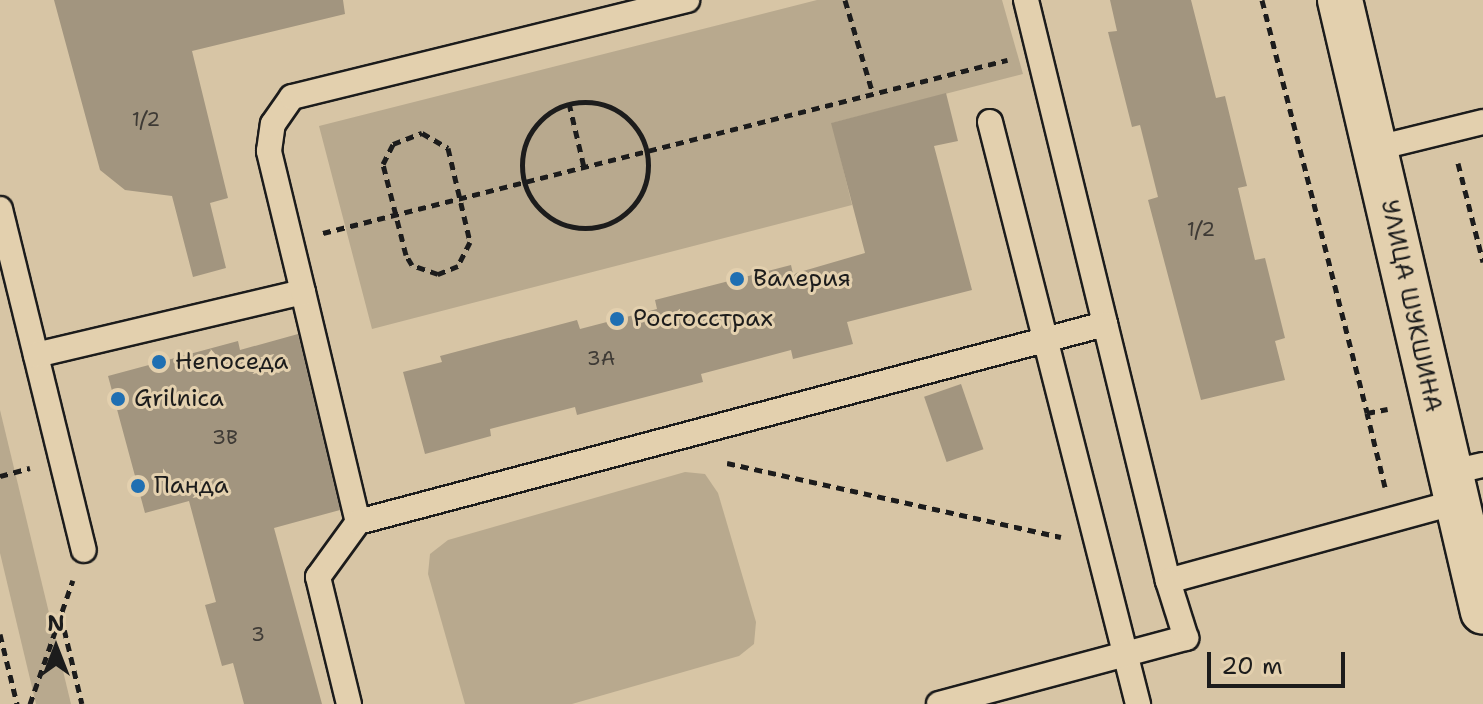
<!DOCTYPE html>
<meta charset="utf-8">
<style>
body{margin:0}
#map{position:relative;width:1483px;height:704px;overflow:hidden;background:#d7c5a5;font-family:"Shantell Sans",sans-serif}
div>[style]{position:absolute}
.green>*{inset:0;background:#b8a98e}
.building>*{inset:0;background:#a2957f;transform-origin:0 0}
.path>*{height:5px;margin-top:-2.5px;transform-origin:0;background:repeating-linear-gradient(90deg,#1c1c1c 0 8px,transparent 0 14px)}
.path>.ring{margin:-2.5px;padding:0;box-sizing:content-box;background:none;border:5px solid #1c1c1c;border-radius:50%}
.roads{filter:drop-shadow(2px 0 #1c1c1c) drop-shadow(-2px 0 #1c1c1c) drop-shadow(0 2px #1c1c1c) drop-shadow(0 -2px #1c1c1c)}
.lane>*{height:24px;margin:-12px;padding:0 12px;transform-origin:12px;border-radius:12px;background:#e3d0ae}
.street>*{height:44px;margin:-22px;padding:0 22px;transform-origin:22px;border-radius:22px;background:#e3d0ae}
.dots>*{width:22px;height:22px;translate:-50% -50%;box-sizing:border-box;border:4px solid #e3d0ae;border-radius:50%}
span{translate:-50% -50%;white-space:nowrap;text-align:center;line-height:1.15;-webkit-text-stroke:6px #e3d0ae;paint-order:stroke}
.number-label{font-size:20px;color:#3e3a35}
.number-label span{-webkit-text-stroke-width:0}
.poi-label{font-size:24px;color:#1c1c1c}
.left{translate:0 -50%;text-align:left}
.street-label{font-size:24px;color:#1c1c1c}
.north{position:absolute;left:16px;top:608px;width:80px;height:80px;-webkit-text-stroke:6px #e3d0ae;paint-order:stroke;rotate:0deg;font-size:22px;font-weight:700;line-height:32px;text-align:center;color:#1c1c1c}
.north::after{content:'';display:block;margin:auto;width:28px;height:36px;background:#1c1c1c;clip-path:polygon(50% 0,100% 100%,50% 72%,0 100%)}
.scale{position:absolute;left:1207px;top:652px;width:138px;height:36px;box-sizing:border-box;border:4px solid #1c1c1c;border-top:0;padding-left:10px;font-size:24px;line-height:28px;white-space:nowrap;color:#1c1c1c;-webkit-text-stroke:6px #e3d0ae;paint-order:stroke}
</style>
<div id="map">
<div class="green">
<i style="clip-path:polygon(817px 0,1002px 0,1023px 74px,832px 123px,852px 205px,372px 329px,319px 126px)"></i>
<i style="clip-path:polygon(0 410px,71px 704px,36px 704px,0 553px)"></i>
<i style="clip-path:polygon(685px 472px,705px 474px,718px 493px,756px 622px,754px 644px,739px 656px,572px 704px,465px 704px,428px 574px,430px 554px,448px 540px)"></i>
</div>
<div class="building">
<i style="clip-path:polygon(54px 0,343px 0,345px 14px,192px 51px,228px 198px,210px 203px,226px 268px,193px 277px,172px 196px,125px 190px,100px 170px)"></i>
<i style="clip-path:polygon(1110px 0,1191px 0,1216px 98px,1225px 96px,1247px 186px,1238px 188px,1255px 260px,1265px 258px,1285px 338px,1275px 341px,1285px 380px,1201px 400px,1148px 200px,1158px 197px,1140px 125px,1132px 127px,1108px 32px,1117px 31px)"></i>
<i style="clip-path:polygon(946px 93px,958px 141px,934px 146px,972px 290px,847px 322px,853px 344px,793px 359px,791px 350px,701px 374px,703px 382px,577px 415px,575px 407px,490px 429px,491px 436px,425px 454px,403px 372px,442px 362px,440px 356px,577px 320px,580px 329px,657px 309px,655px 300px,791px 265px,793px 274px,865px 253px,831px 123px)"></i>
<i style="clip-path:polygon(298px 334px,340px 510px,274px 528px,322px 704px,244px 704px,233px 663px,222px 666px,205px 605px,216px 602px,189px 501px,145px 513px,108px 376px,238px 341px,240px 350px)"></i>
<i style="left:961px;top:384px;width:69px;height:39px;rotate:71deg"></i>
</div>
<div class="path">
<i style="left:845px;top:0;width:98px;rotate:73.4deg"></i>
<i style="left:1262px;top:0;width:426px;rotate:75.7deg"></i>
<i class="ring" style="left:522px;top:102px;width:121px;height:121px"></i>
<i style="left:569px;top:103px;width:66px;rotate:76.8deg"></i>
<i style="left:422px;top:133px;width:30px;rotate:30deg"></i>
<i style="left:448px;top:148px;width:97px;rotate:76.8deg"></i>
<i style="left:470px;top:242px;width:27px;rotate:117deg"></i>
<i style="left:458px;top:266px;width:22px;rotate:158deg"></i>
<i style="left:438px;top:274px;width:28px;rotate:-161deg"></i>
<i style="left:412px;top:265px;width:12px;rotate:-121deg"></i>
<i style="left:406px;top:255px;width:94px;rotate:-104.2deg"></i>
<i style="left:383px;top:164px;width:22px;rotate:-63deg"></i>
<i style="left:393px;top:144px;width:31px;rotate:-21deg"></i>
<i style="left:1458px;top:163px;width:102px;rotate:75.8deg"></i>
<i style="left:323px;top:233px;width:706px;rotate:-14.19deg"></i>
<i style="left:727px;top:463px;width:342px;rotate:12.5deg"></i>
<i style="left:0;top:476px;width:31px;rotate:-15deg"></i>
<i style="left:1385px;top:487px;width:76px;rotate:-103.7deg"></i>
<i style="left:1367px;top:413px;width:21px;rotate:-11deg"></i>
<i style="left:61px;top:616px;width:90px;rotate:76.6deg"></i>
<i style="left:0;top:634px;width:72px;rotate:76.3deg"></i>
<i style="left:30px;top:704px;width:131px;rotate:-70.9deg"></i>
</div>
<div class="roads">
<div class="lane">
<i style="left:1026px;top:0;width:598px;rotate:76.27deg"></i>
<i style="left:1168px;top:581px;width:299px;rotate:-15.3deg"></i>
<i style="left:990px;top:122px;width:601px;rotate:75.73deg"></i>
<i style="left:1377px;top:148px;width:109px;rotate:-13.8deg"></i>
<i style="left:0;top:209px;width:351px;rotate:76.2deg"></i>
<i style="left:303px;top:292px;width:236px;rotate:76.6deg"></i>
<i style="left:358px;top:522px;width:68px;rotate:126deg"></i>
<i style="left:318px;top:577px;width:131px;rotate:76.3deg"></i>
<i style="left:36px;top:355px;width:274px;rotate:-13.3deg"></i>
<i style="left:303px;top:292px;width:145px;rotate:-103.6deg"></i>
<i style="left:269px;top:151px;width:27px;rotate:-82deg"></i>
<i style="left:273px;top:124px;width:33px;rotate:-55deg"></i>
<i style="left:292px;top:97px;width:407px;rotate:-13.8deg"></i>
<i style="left:1448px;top:473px;width:36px;rotate:-13deg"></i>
<i style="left:358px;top:522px;width:773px;rotate:-14.85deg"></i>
<i style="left:939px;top:704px;width:256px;rotate:-15deg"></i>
<i style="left:1186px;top:638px;width:60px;rotate:-107.5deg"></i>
</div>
<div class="street">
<i style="left:1340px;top:0;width:628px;rotate:76.85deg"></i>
</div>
</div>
<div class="dots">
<i style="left:737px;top:279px;background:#1f6fb2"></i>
<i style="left:617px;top:319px;background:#1f6fb2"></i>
<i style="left:159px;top:362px;background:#1f6fb2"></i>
<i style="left:118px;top:399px;background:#1f6fb2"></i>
<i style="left:138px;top:486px;background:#1f6fb2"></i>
</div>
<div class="number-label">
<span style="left:146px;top:119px">1/2</span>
<span style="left:1201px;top:229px">1/2</span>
<span style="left:601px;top:358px">3А</span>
<span style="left:225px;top:437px">3В</span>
<span style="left:258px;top:634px">3</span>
</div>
<div class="poi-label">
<span class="left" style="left:753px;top:279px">Валерия</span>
<span class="left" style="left:633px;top:319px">Росгосстрах</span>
<span class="left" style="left:175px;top:362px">Непоседа</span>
<span class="left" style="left:134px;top:399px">Grilnica</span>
<span class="left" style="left:154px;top:486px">Панда</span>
</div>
<div class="street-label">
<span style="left:1411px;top:306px;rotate:78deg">УЛИЦА ШУКШИНА</span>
</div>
<div class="north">N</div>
<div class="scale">20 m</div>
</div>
